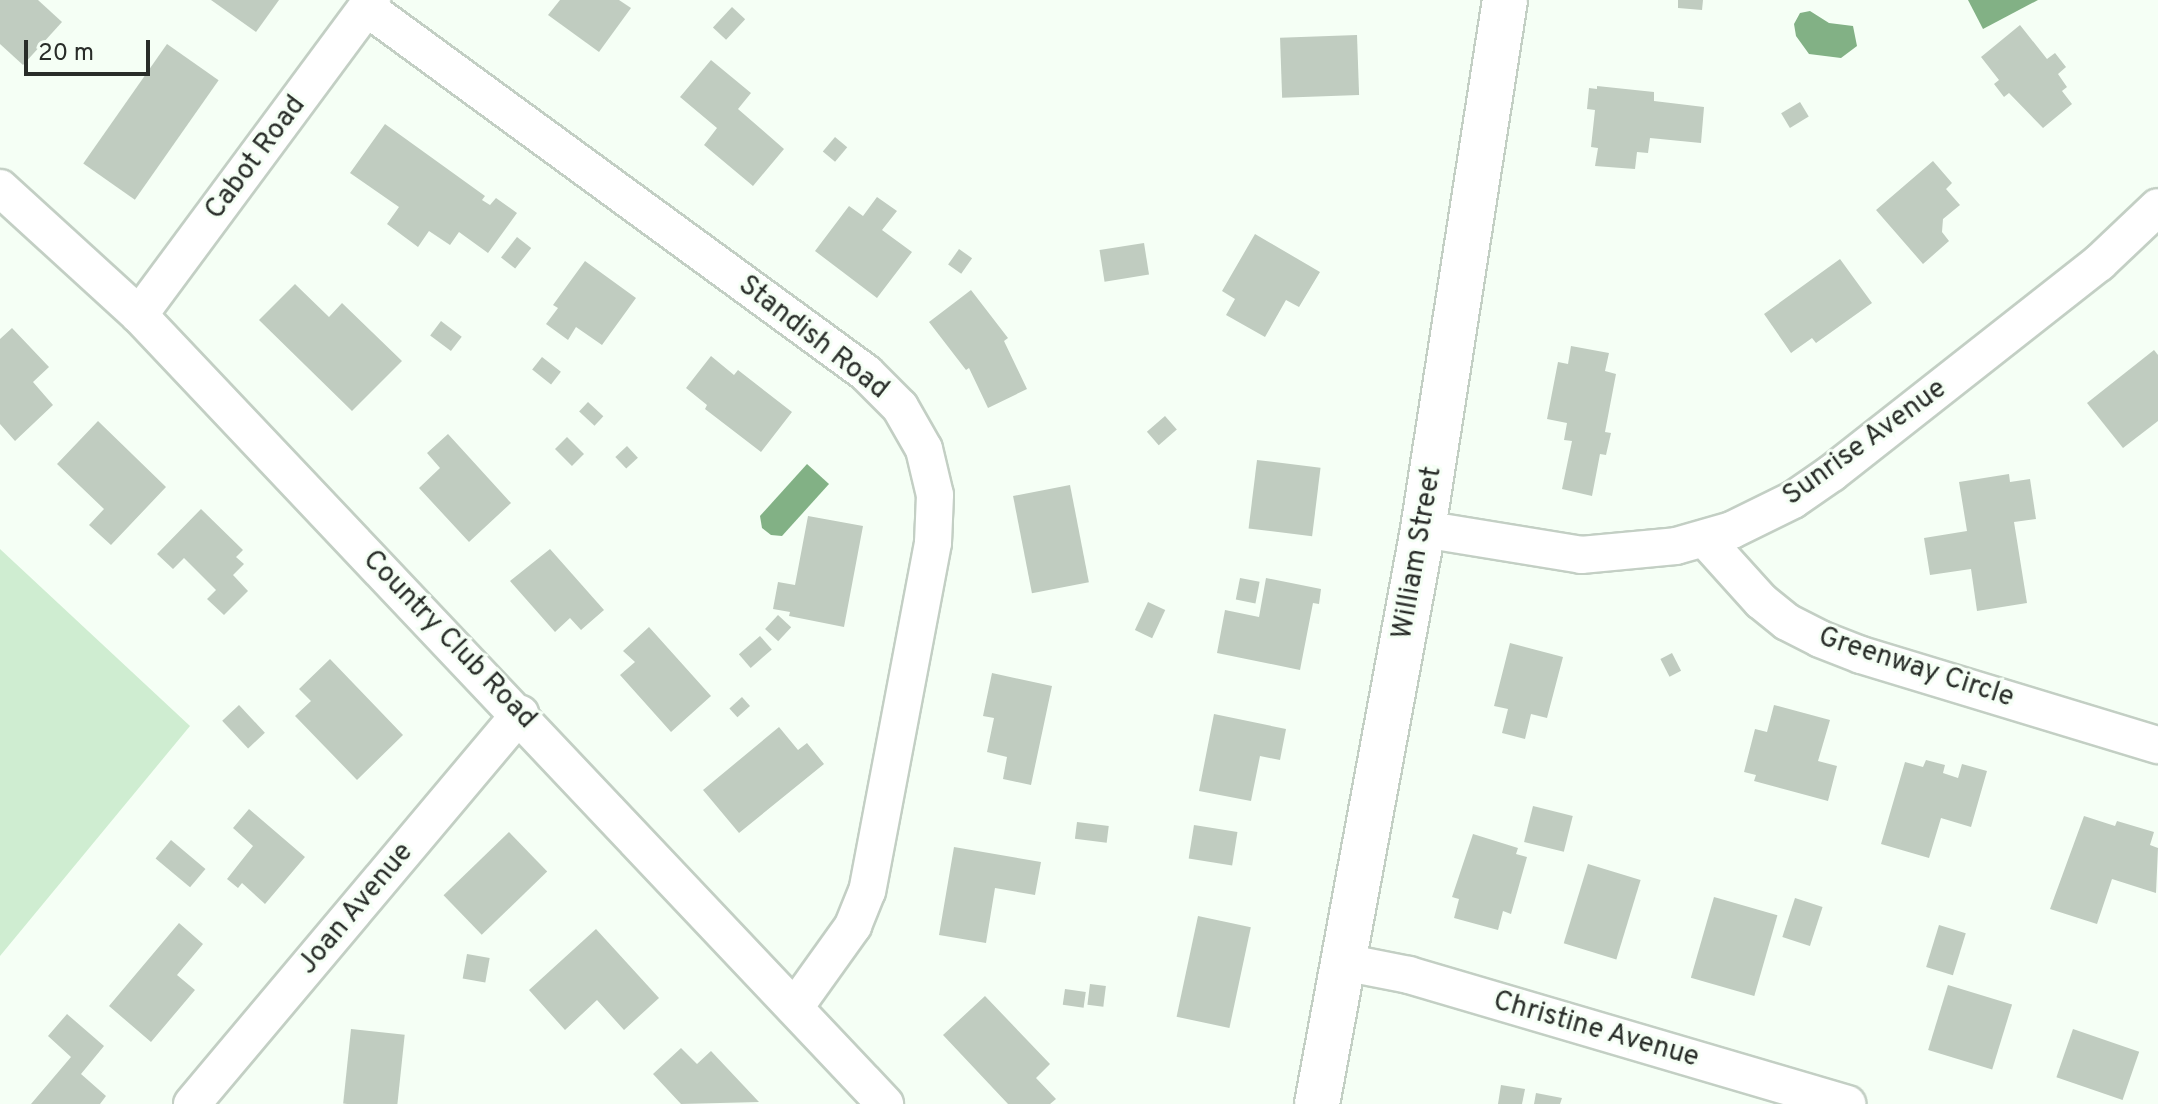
<!DOCTYPE html>
<style>
body{margin:0}
#map{position:relative;width:2158px;height:1104px;overflow:hidden;background:#f5fff5;font-family:Overpass,sans-serif}
div>[style]{position:absolute}
.green>*{inset:0;background:#cfedd1}
.water>*{inset:0;background:#82b185}
.building>*{inset:0;background:#c0ccc0;transform-origin:0 0}
.roads{filter:drop-shadow(2px 0 #c3cfc4) drop-shadow(-2px 0 #c3cfc4) drop-shadow(0 2px #c3cfc4) drop-shadow(0 -2px #c3cfc4)}
.minor>*{height:36px;margin:-18px;padding:0 18px;transform-origin:18px;border-radius:18px;background:#fff}
.secondary>*{height:44px;margin:-22px;padding:0 22px;transform-origin:22px;border-radius:22px;background:#fff}
span{translate:-50% -50%;white-space:nowrap;text-align:center;line-height:1.15;-webkit-text-stroke:6px #f5fff5;paint-order:stroke}
.street-label{font-size:28px;color:#292d29}
.scale{position:absolute;left:24px;top:40px;width:126px;height:36px;box-sizing:border-box;border:4px solid #292d29;border-top:0;padding-left:10px;font-size:24px;line-height:28px;white-space:nowrap;color:#292d29;-webkit-text-stroke:6px #f5fff5;paint-order:stroke}
</style>
<div id="map">
<div class="green">
<i style="clip-path:polygon(0 549px,190px 726px,0 956px)"></i>
</div>
<div class="water">
<i style="clip-path:polygon(1968px 0,2038px 0,1983px 29px)"></i>
<i style="clip-path:polygon(1810px 11px,1829px 23px,1853px 26px,1857px 46px,1841px 58px,1809px 54px,1796px 36px,1794px 24px,1800px 13px)"></i>
<i style="clip-path:polygon(807px 464px,829px 484px,782px 536px,771px 535px,762px 528px,760px 516px)"></i>
</div>
<div class="building">
<i style="clip-path:polygon(0 0,38px 0,62px 22px,23px 65px,0 44px)"></i>
<i style="clip-path:polygon(211px 0,279px 0,256px 32px)"></i>
<i style="clip-path:polygon(560px 0,619px 0,631px 8px,599px 52px,548px 15px)"></i>
<i style="clip-path:polygon(1678px 0,1703px 0,1702px 10px,1678px 8px)"></i>
<i style="left:732px;top:7px;width:18px;height:28px;rotate:43deg"></i>
<i style="clip-path:polygon(2020px 25px,2047px 59px,2055px 53px,2066px 67px,2058px 74px,2067px 87px,2062px 91px,2072px 104px,2043px 128px,2009px 93px,2004px 97px,1994px 84px,1999px 80px,1981px 57px)"></i>
<i style="left:1357px;top:35px;width:60px;height:77px;rotate:88deg"></i>
<i style="left:167px;top:44px;width:63px;height:146px;rotate:35deg"></i>
<i style="clip-path:polygon(711px 60px,751px 93px,738px 109px,784px 149px,753px 186px,704px 145px,717px 128px,680px 97px)"></i>
<i style="clip-path:polygon(1597px 86px,1654px 92px,1654px 101px,1704px 107px,1701px 143px,1650px 138px,1648px 153px,1637px 152px,1635px 169px,1595px 166px,1598px 148px,1591px 147px,1595px 110px,1587px 109px,1589px 88px,1597px 89px)"></i>
<i style="left:1800px;top:102px;width:17px;height:22px;rotate:59deg"></i>
<i style="clip-path:polygon(385px 124px,485px 196px,482px 200px,490px 205px,496px 198px,517px 213px,488px 253px,459px 232px,450px 245px,429px 231px,418px 247px,387px 224px,399px 207px,350px 173px)"></i>
<i style="left:835px;top:137px;width:16px;height:19px;rotate:40deg"></i>
<i style="clip-path:polygon(1933px 161px,1952px 183px,1946px 189px,1960px 205px,1943px 219px,1942px 232px,1949px 241px,1923px 264px,1876px 210px)"></i>
<i style="clip-path:polygon(877px 197px,897px 211px,882px 230px,912px 252px,877px 298px,815px 251px,849px 206px,863px 216px)"></i>
<i style="clip-path:polygon(1255px 234px,1320px 272px,1299px 307px,1286px 300px,1265px 337px,1226px 315px,1235px 299px,1222px 291px)"></i>
<i style="left:517px;top:237px;width:18px;height:26px;rotate:38deg"></i>
<i style="left:1144px;top:243px;width:32px;height:45px;rotate:81deg"></i>
<i style="left:959px;top:249px;width:16px;height:19px;rotate:35deg"></i>
<i style="clip-path:polygon(1840px 259px,1872px 303px,1816px 343px,1812px 338px,1791px 353px,1764px 314px)"></i>
<i style="clip-path:polygon(585px 261px,636px 298px,602px 345px,576px 327px,568px 340px,546px 324px,558px 308px,553px 305px)"></i>
<i style="clip-path:polygon(295px 284px,329px 317px,342px 303px,402px 361px,352px 411px,259px 320px)"></i>
<i style="clip-path:polygon(971px 290px,1008px 338px,1004px 341px,1027px 389px,988px 408px,969px 368px,966px 370px,929px 322px)"></i>
<i style="left:441px;top:321px;width:26px;height:18px;rotate:37deg"></i>
<i style="clip-path:polygon(12px 328px,49px 367px,33px 382px,53px 405px,15px 441px,0 424px,0 339px)"></i>
<i style="clip-path:polygon(1571px 346px,1609px 353px,1605px 371px,1616px 374px,1605px 432px,1611px 433px,1606px 455px,1600px 454px,1592px 496px,1562px 489px,1572px 441px,1564px 440px,1567px 423px,1547px 419px,1558px 362px,1568px 364px)"></i>
<i style="clip-path:polygon(2154px 350px,2158px 355px,2158px 421px,2123px 448px,2087px 403px)"></i>
<i style="clip-path:polygon(711px 356px,734px 375px,738px 370px,792px 412px,761px 452px,705px 409px,707px 405px,686px 388px)"></i>
<i style="left:542px;top:357px;width:24px;height:16px;rotate:38deg"></i>
<i style="left:588px;top:402px;width:21px;height:13px;rotate:43deg"></i>
<i style="left:1165px;top:416px;width:18px;height:24px;rotate:49deg"></i>
<i style="clip-path:polygon(98px 421px,166px 487px,111px 545px,89px 525px,104px 509px,57px 464px)"></i>
<i style="clip-path:polygon(448px 434px,511px 503px,469px 542px,419px 488px,440px 468px,427px 453px)"></i>
<i style="left:567px;top:437px;width:24px;height:17px;rotate:45deg"></i>
<i style="left:627px;top:446px;width:16px;height:16px;rotate:47deg"></i>
<i style="left:1257px;top:460px;width:64px;height:69px;rotate:7deg"></i>
<i style="clip-path:polygon(2009px 474px,2010px 482px,2030px 479px,2036px 519px,2014px 522px,2027px 603px,1977px 611px,1971px 569px,1930px 575px,1924px 538px,1967px 531px,1959px 482px)"></i>
<i style="left:1070px;top:485px;width:99px;height:58px;rotate:79deg"></i>
<i style="clip-path:polygon(201px 509px,243px 550px,236px 557px,244px 564px,233px 575px,248px 591px,224px 615px,207px 599px,216px 590px,184px 558px,173px 569px,157px 554px)"></i>
<i style="clip-path:polygon(808px 516px,863px 526px,844px 627px,789px 616px,790px 612px,773px 609px,778px 582px,795px 585px)"></i>
<i style="clip-path:polygon(550px 549px,604px 610px,581px 630px,570px 618px,555px 632px,510px 581px)"></i>
<i style="left:1240px;top:578px;width:20px;height:22px;rotate:11deg"></i>
<i style="clip-path:polygon(1266px 578px,1321px 589px,1319px 604px,1313px 603px,1300px 670px,1217px 653px,1225px 610px,1259px 617px)"></i>
<i style="left:1148px;top:602px;width:19px;height:31px;rotate:25deg"></i>
<i style="left:778px;top:615px;width:18px;height:19px;rotate:43deg"></i>
<i style="clip-path:polygon(649px 627px,711px 696px,671px 732px,620px 675px,635px 662px,623px 651px)"></i>
<i style="left:760px;top:636px;width:18px;height:28px;rotate:49deg"></i>
<i style="clip-path:polygon(1510px 643px,1563px 657px,1547px 718px,1531px 714px,1525px 739px,1502px 733px,1508px 709px,1494px 706px)"></i>
<i style="left:1672px;top:653px;width:20px;height:13px;rotate:63deg"></i>
<i style="clip-path:polygon(330px 659px,403px 735px,357px 780px,295px 716px,311px 701px,299px 689px)"></i>
<i style="clip-path:polygon(992px 673px,1052px 686px,1031px 785px,1003px 779px,1007px 757px,987px 752px,994px 718px,983px 716px)"></i>
<i style="left:742px;top:697px;width:12px;height:17px;rotate:48deg"></i>
<i style="left:239px;top:705px;width:38px;height:23px;rotate:47deg"></i>
<i style="clip-path:polygon(1774px 705px,1830px 720px,1818px 761px,1837px 766px,1828px 801px,1754px 781px,1756px 775px,1744px 772px,1755px 729px,1767px 732px)"></i>
<i style="clip-path:polygon(1214px 714px,1286px 729px,1280px 760px,1260px 756px,1251px 801px,1199px 791px)"></i>
<i style="clip-path:polygon(779px 727px,798px 750px,807px 743px,824px 764px,739px 833px,703px 790px)"></i>
<i style="clip-path:polygon(1926px 760px,1945px 765px,1943px 773px,1958px 778px,1962px 764px,1987px 771px,1971px 827px,1941px 818px,1929px 858px,1881px 844px,1905px 762px,1923px 767px)"></i>
<i style="left:1533px;top:806px;width:41px;height:37px;rotate:14deg"></i>
<i style="clip-path:polygon(249px 809px,305px 857px,265px 904px,242px 883px,238px 888px,227px 879px,253px 846px,233px 828px)"></i>
<i style="clip-path:polygon(2084px 816px,2115px 826px,2117px 821px,2154px 832px,2150px 845px,2158px 848px,2156px 893px,2112px 879px,2097px 924px,2050px 909px)"></i>
<i style="left:1077px;top:822px;width:32px;height:17px;rotate:7deg"></i>
<i style="left:1194px;top:825px;width:44px;height:34px;rotate:9deg"></i>
<i style="left:509px;top:832px;width:55px;height:91px;rotate:46deg"></i>
<i style="clip-path:polygon(1473px 834px,1518px 848px,1516px 854px,1527px 857px,1511px 914px,1503px 911px,1498px 930px,1454px 918px,1459px 899px,1452px 897px)"></i>
<i style="left:171px;top:840px;width:45px;height:24px;rotate:40deg"></i>
<i style="clip-path:polygon(954px 847px,1041px 862px,1035px 895px,995px 888px,986px 943px,939px 935px)"></i>
<i style="left:1588px;top:864px;width:55px;height:83px;rotate:17deg"></i>
<i style="left:1714px;top:897px;width:66px;height:84px;rotate:16deg"></i>
<i style="left:1795px;top:898px;width:29px;height:41px;rotate:18deg"></i>
<i style="left:1198px;top:916px;width:54px;height:103px;rotate:12deg"></i>
<i style="clip-path:polygon(179px 923px,203px 944px,177px 975px,195px 990px,151px 1042px,109px 1006px)"></i>
<i style="left:1939px;top:925px;width:28px;height:44px;rotate:17deg"></i>
<i style="clip-path:polygon(596px 929px,659px 998px,624px 1030px,597px 1000px,565px 1030px,529px 990px)"></i>
<i style="left:467px;top:954px;width:23px;height:25px;rotate:10deg"></i>
<i style="left:1090px;top:984px;width:16px;height:21px;rotate:7deg"></i>
<i style="left:1948px;top:985px;width:67px;height:68px;rotate:17deg"></i>
<i style="left:1065px;top:989px;width:21px;height:16px;rotate:8deg"></i>
<i style="clip-path:polygon(985px 996px,1050px 1064px,1036px 1078px,1056px 1099px,1050px 1104px,1008px 1104px,943px 1035px)"></i>
<i style="clip-path:polygon(67px 1014px,104px 1046px,81px 1074px,106px 1096px,100px 1104px,31px 1104px,71px 1057px,48px 1036px)"></i>
<i style="left:351px;top:1029px;width:54px;height:75px;rotate:6deg"></i>
<i style="left:2073px;top:1029px;width:70px;height:51px;rotate:19deg"></i>
<i style="clip-path:polygon(681px 1048px,697px 1064px,711px 1051px,759px 1102px,681px 1104px,653px 1074px)"></i>
<i style="clip-path:polygon(1501px 1085px,1525px 1089px,1522px 1104px,1498px 1104px)"></i>
<i style="clip-path:polygon(1536px 1093px,1562px 1098px,1560px 1104px,1534px 1104px)"></i>
</div>
<div class="roads">
<div class="minor">
<i style="left:367px;top:8px;width:618px;rotate:36.18deg"></i>
<i style="left:866px;top:373px;width:48px;rotate:45deg"></i>
<i style="left:900px;top:407px;width:48px;rotate:60.3deg"></i>
<i style="left:924px;top:449px;width:47px;rotate:76.6deg"></i>
<i style="left:935px;top:495px;width:48px;rotate:92.4deg"></i>
<i style="left:933px;top:543px;width:354px;rotate:100.7deg"></i>
<i style="left:867px;top:891px;width:38px;rotate:112deg"></i>
<i style="left:853px;top:926px;width:100px;rotate:125.6deg"></i>
<i style="left:0;top:188px;width:188px;rotate:42.4deg"></i>
<i style="left:139px;top:315px;width:1086px;rotate:46.6deg"></i>
<i style="left:139px;top:315px;width:392px;rotate:-53.5deg"></i>
<i style="left:1423px;top:529px;width:160px;rotate:9.3deg"></i>
<i style="left:1581px;top:555px;width:95px;rotate:-5.4deg"></i>
<i style="left:1676px;top:546px;width:58px;rotate:-15.9deg"></i>
<i style="left:1732px;top:530px;width:68px;rotate:-26.2deg"></i>
<i style="left:1793px;top:500px;width:47px;rotate:-34.7deg"></i>
<i style="left:1832px;top:473px;width:340px;rotate:-38.2deg"></i>
<i style="left:2099px;top:263px;width:81px;rotate:-43.5deg"></i>
<i style="left:1705px;top:539px;width:84px;rotate:47.9deg"></i>
<i style="left:1761px;top:601px;width:33px;rotate:39deg"></i>
<i style="left:1787px;top:622px;width:37px;rotate:27deg"></i>
<i style="left:1820px;top:639px;width:44px;rotate:21.3deg"></i>
<i style="left:1861px;top:655px;width:310px;rotate:16.9deg"></i>
<i style="left:1343px;top:962px;width:67px;rotate:11.1deg"></i>
<i style="left:1409px;top:975px;width:457px;rotate:16.4deg"></i>
<i style="left:192px;top:1104px;width:510px;rotate:-49.94deg"></i>
</div>
<div class="secondary">
<i style="left:1317px;top:1104px;width:585px;rotate:-79.55deg"></i>
<i style="left:1423px;top:529px;width:535px;rotate:-81.19deg"></i>
</div>
</div>
<div class="street-label">
<span style="left:256px;top:158px;rotate:-53deg">Cabot Road</span>
<span style="left:813px;top:338px;rotate:38deg">Standish Road</span>
<span style="left:1865px;top:443px;rotate:-36deg">Sunrise Avenue</span>
<span style="left:1418px;top:553px;rotate:-80deg">William Street</span>
<span style="left:449px;top:640px;rotate:46deg">Country Club Road</span>
<span style="left:1916px;top:668px;rotate:18deg">Greenway Circle</span>
<span style="left:356px;top:909px;rotate:-50deg">Joan Avenue</span>
<span style="left:1596px;top:1030px;rotate:16deg">Christine Avenue</span>
</div>
<div class="scale">20 m</div>
</div>
